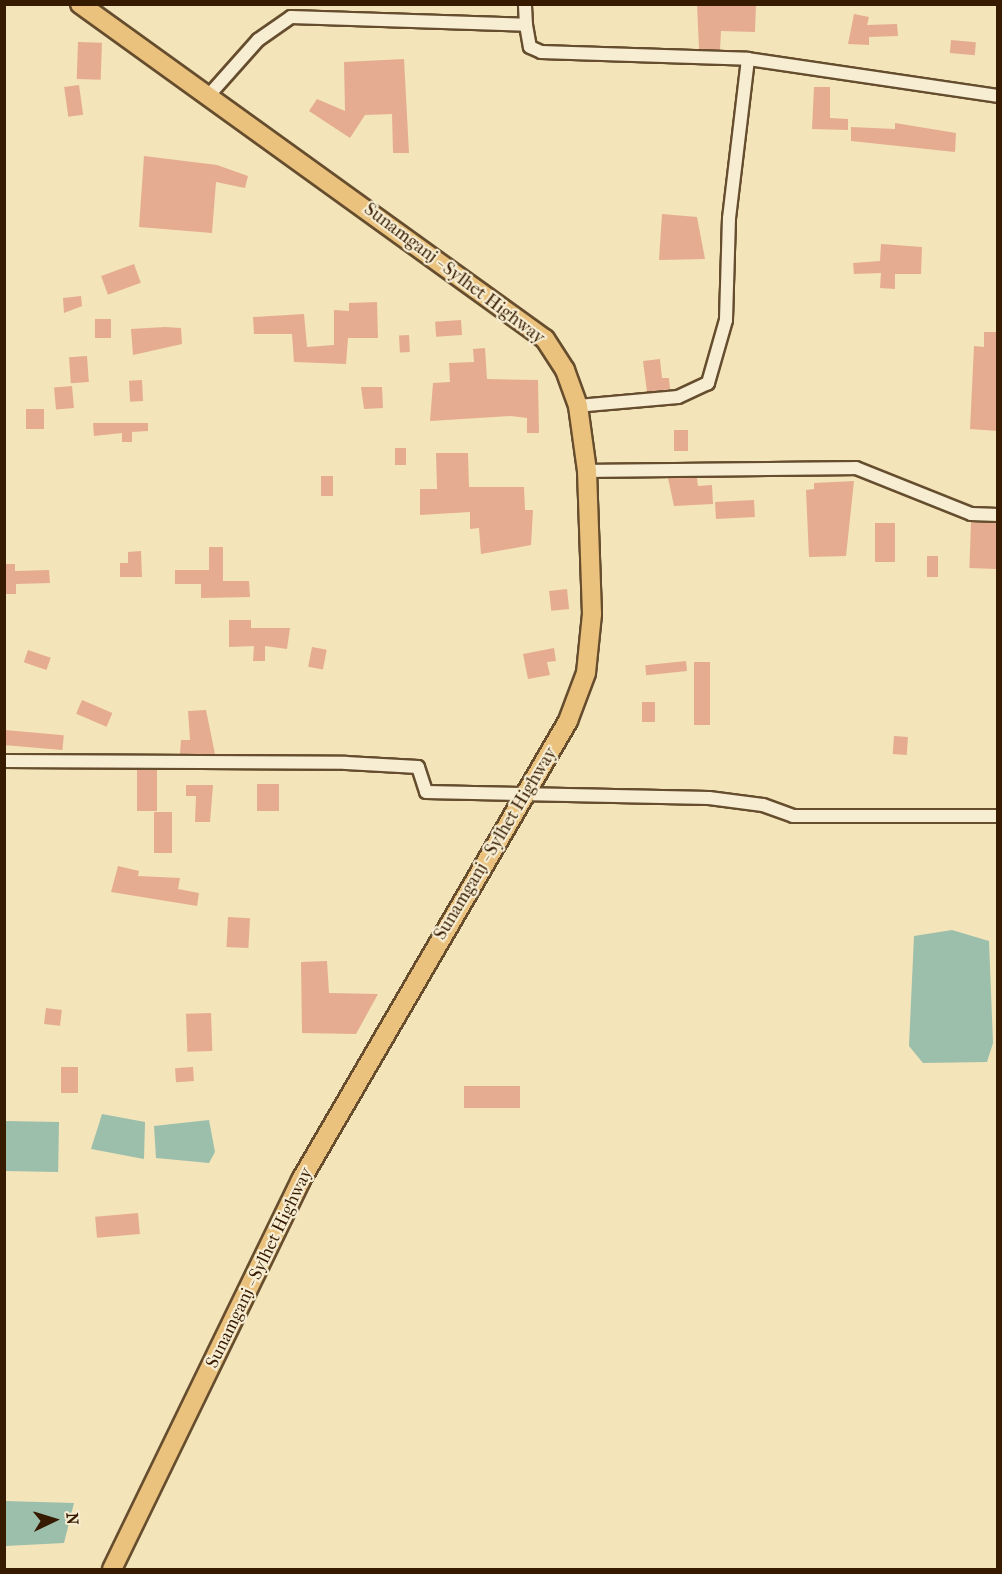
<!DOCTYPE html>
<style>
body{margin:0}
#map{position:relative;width:1002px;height:1574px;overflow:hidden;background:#f3e4ba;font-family:"IM FELL French Canon",serif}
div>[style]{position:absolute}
.water>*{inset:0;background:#9cbfab;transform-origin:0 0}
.building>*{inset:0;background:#e5ac92;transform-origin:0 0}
.roads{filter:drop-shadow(2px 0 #654d2e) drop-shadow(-2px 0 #654d2e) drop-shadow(0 2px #654d2e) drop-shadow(0 -2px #654d2e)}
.street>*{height:12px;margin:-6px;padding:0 6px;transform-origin:6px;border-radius:6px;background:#f7edd2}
.primary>*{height:18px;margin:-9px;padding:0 9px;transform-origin:9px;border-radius:9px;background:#eac27d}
span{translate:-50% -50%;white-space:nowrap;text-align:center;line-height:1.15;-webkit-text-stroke:4.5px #f7edd2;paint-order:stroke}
.street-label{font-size:18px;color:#361b00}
.frame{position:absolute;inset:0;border:6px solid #361b00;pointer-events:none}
.north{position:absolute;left:24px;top:1490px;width:60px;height:60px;-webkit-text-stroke:4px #f7edd2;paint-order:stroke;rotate:86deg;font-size:16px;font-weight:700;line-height:24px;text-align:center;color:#361b00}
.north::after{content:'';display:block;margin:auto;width:21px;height:27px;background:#361b00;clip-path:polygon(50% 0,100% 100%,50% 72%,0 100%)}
</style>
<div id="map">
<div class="water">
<i style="clip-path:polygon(952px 930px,989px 941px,993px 1043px,987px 1062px,923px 1063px,909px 1046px,914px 936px)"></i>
<i style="clip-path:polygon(102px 1114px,145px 1122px,144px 1159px,91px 1149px)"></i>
<i style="clip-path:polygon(209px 1120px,215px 1152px,209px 1163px,156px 1158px,154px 1126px)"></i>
<i style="left:5px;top:1121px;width:54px;height:50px;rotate:1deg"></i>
<i style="clip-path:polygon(5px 1501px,74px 1503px,64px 1543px,5px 1546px)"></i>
</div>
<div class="building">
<i style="clip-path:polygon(697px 4px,756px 4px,755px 32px,721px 31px,720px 50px,699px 49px)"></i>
<i style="clip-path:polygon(854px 14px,869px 17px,867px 25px,897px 24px,898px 36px,869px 37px,869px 45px,848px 44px)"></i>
<i style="left:951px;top:40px;width:25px;height:13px;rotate:5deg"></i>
<i style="left:78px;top:42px;width:24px;height:37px;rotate:2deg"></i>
<i style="clip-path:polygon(404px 59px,409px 153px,393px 153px,392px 114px,365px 115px,350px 138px,309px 111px,317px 99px,345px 111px,344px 62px)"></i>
<i style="left:79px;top:85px;width:30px;height:15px;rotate:82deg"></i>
<i style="clip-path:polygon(814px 87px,830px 87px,830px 118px,848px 119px,848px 130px,812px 129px)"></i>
<i style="clip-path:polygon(895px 123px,956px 133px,955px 152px,851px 141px,851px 127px,895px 129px)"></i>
<i style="clip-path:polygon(144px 156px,217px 165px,248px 176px,245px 188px,216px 182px,212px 233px,139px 227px)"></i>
<i style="clip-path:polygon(662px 214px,697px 217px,705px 259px,659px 260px)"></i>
<i style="clip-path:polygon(881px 244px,922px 247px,921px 274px,895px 274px,895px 289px,880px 288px,881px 273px,854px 274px,853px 263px,880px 261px)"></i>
<i style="left:134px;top:264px;width:20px;height:35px;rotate:70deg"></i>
<i style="clip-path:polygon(81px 296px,82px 306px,64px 313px,63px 298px)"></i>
<i style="clip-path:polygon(377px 302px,378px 338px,348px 338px,346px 364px,294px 362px,292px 334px,254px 334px,253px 317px,304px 314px,307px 347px,334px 345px,334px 310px,349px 311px,349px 303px)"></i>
<i style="left:95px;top:319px;width:16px;height:19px"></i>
<i style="left:461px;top:320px;width:15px;height:26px;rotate:86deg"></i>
<i style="clip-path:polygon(165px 327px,181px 328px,182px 344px,133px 355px,131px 329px)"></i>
<i style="clip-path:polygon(984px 332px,996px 332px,998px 431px,970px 429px,974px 346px,984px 347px)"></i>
<i style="left:409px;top:335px;width:17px;height:10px;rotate:87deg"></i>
<i style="clip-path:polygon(485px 348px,487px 379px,538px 380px,539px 433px,527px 433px,527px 418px,511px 416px,430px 421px,433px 383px,450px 382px,449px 363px,474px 362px,473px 349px)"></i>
<i style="left:87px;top:356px;width:26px;height:18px;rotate:86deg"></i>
<i style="clip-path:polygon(660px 359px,662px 378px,669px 378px,670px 389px,647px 392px,643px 361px)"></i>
<i style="left:142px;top:380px;width:21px;height:13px;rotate:87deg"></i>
<i style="left:72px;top:386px;width:22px;height:18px;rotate:85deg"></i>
<i style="clip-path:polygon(361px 387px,382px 387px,383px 408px,364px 409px)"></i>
<i style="left:26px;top:409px;width:18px;height:20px"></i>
<i style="clip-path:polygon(93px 423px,148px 423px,148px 431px,132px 432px,132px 442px,122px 442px,122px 433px,94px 436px)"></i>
<i style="left:674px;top:430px;width:14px;height:21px"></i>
<i style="left:395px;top:448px;width:11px;height:17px"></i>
<i style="clip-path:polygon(436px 453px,468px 453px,469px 487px,524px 487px,525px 510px,533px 510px,531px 545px,481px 554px,479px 528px,470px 529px,470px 512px,420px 515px,420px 489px,437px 489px)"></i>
<i style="left:321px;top:476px;width:12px;height:20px"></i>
<i style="clip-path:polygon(668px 478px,697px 478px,698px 486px,712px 485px,713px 504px,674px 506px)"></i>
<i style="clip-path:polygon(854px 481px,846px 556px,809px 557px,806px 490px,814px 489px,814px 483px)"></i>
<i style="left:754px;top:500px;width:17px;height:39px;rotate:87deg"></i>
<i style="left:971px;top:522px;width:27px;height:46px;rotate:2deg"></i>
<i style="left:875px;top:523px;width:20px;height:39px"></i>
<i style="clip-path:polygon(209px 547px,223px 547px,223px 581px,249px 581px,250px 597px,201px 598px,201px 584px,175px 584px,175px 570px,209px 570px)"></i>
<i style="clip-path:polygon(141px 551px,142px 577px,120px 577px,120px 563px,128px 563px,128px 552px)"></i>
<i style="left:927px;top:556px;width:11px;height:21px"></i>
<i style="clip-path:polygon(4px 564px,15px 564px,15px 571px,49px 570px,50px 583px,16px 584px,16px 594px,4px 594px)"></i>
<i style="left:567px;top:589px;width:20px;height:18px;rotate:84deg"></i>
<i style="clip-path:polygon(229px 620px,251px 620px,251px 628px,290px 628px,287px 649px,265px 646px,265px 661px,253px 661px,254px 646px,229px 647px)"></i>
<i style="left:312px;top:647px;width:15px;height:20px;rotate:11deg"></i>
<i style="clip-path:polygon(554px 648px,556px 661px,547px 662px,550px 675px,528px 679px,523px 654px)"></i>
<i style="left:28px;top:650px;width:24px;height:13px;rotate:19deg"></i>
<i style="left:686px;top:661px;width:10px;height:41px;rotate:84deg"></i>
<i style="left:694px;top:662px;width:16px;height:63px"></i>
<i style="left:82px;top:700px;width:33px;height:15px;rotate:23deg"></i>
<i style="left:642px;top:702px;width:13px;height:20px"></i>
<i style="clip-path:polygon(206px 710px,215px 754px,180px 754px,181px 740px,190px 740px,188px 711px)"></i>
<i style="left:5px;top:730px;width:59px;height:15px;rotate:5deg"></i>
<i style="left:894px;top:736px;width:14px;height:18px;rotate:4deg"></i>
<i style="left:157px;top:770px;width:41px;height:20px;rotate:90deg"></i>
<i style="left:257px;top:784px;width:22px;height:27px"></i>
<i style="clip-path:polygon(186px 785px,213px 785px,210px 822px,195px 822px,196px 796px,186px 796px)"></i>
<i style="left:154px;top:812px;width:18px;height:41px"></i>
<i style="clip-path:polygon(118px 866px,139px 871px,138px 876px,180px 878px,178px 889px,199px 893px,197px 906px,111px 892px)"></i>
<i style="left:228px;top:917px;width:22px;height:30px;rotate:3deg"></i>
<i style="clip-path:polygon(327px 961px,329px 993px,378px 994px,356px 1034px,302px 1033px,301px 962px)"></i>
<i style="left:46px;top:1008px;width:16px;height:16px;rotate:7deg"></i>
<i style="left:211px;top:1013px;width:38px;height:25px;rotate:88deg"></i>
<i style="left:61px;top:1067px;width:17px;height:26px"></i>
<i style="left:193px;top:1067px;width:14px;height:18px;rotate:86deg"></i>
<i style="left:464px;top:1086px;width:56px;height:22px"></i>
<i style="left:138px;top:1213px;width:21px;height:43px;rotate:85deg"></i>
</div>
<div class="roads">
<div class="street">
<i style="left:526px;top:25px;width:22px;rotate:80deg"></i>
<i style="left:530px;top:47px;width:12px;rotate:24deg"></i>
<i style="left:541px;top:52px;width:207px;rotate:1.9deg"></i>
<i style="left:748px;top:59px;width:160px;rotate:96.8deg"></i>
<i style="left:729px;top:218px;width:102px;rotate:91.7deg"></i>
<i style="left:726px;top:320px;width:66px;rotate:105.9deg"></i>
<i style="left:708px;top:383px;width:33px;rotate:155deg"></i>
<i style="left:678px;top:397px;width:100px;rotate:174.9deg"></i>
<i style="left:748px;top:59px;width:253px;rotate:8.4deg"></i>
<i style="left:210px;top:94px;width:72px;rotate:-48.4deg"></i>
<i style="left:258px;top:40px;width:40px;rotate:-34.9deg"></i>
<i style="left:291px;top:17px;width:235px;rotate:1.9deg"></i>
<i style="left:526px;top:25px;width:21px;rotate:-93deg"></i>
<i style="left:587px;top:471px;width:269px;rotate:-0.6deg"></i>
<i style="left:856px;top:468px;width:124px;rotate:21.8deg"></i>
<i style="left:971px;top:514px;width:27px;rotate:2deg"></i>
<i style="left:4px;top:761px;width:342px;rotate:0.3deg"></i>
<i style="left:346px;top:763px;width:72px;rotate:3.2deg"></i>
<i style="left:418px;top:767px;width:26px;rotate:72deg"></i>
<i style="left:426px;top:792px;width:283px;rotate:1.2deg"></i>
<i style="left:709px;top:798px;width:54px;rotate:7.4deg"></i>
<i style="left:763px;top:805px;width:32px;rotate:20deg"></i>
<i style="left:793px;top:816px;width:205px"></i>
</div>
<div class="primary">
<i style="left:80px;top:4px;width:573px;rotate:35.77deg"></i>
<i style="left:545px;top:339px;width:37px;rotate:57deg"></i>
<i style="left:565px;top:370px;width:38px;rotate:70deg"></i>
<i style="left:578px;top:406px;width:66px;rotate:82.1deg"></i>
<i style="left:587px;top:471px;width:143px;rotate:88deg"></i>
<i style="left:592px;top:614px;width:59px;rotate:95.8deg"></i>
<i style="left:586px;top:673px;width:51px;rotate:110.6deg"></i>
<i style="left:568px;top:721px;width:531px;rotate:120.19deg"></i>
<i style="left:301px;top:1180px;width:433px;rotate:115.9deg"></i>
</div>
</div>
<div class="street-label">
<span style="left:454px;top:274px;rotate:37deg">Sunamganj - Sylhet Highway</span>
<span style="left:496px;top:844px;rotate:-59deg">Sunamganj - Sylhet Highway</span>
<span style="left:260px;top:1268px;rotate:-64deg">Sunamganj - Sylhet Highway</span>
</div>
<div class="frame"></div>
<div class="north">N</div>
</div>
